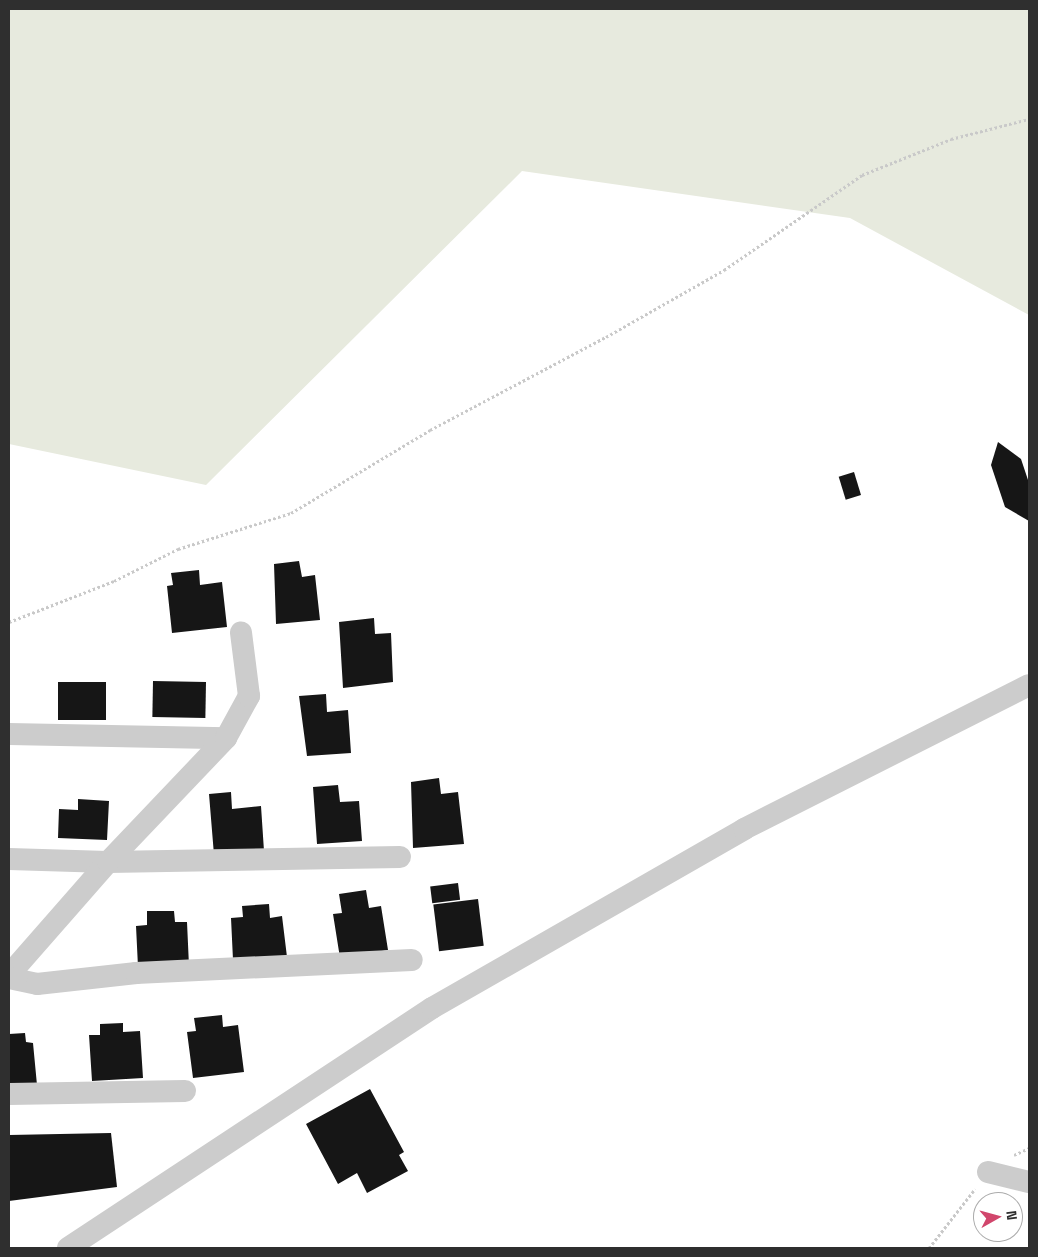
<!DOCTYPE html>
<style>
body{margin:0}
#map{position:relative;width:1038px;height:1257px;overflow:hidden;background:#fff;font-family:"Space Grotesk",sans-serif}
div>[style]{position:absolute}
.green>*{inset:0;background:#e7eade}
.building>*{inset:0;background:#161616;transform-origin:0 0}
.path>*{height:3px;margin-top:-1.5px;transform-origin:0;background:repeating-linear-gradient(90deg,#c9c9c9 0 2.5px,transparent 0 5px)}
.street>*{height:22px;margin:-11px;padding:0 11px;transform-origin:11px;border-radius:11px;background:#ccc}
span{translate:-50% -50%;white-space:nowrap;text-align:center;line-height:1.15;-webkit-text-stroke:5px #fff;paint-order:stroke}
.frame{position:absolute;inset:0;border:10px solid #2f2f2f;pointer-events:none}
.north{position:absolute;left:973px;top:1192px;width:50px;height:50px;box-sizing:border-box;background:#fff;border:1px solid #acacac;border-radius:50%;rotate:83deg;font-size:14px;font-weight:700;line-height:20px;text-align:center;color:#2f2f2f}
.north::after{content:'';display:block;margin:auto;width:18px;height:22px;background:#d1466c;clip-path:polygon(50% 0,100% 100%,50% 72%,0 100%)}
</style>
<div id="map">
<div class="green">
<i style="clip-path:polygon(9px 9px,1029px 9px,1029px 315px,850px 218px,522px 171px,206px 485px,9px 444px)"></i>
</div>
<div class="building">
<i style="clip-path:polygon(998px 442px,1021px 459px,1029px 483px,1029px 521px,1005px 507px,991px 465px)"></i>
<i style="left:854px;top:472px;width:24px;height:16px;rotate:73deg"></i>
<i style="clip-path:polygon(299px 561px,302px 577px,315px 575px,320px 620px,276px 624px,274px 564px)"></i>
<i style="clip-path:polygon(199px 570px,200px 585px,222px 582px,227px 627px,172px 633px,167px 586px,173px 585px,171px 573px)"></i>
<i style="clip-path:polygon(374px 618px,375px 634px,391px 633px,393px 682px,343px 688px,339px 622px)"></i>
<i style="left:153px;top:681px;width:53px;height:36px;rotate:1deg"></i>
<i style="left:58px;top:682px;width:48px;height:38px"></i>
<i style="clip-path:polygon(326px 694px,327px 712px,348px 710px,351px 753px,307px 756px,299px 696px)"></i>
<i style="clip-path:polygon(439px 778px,441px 794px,458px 792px,464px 844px,413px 848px,411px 782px)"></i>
<i style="clip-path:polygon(338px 785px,340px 802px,359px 801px,362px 841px,317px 844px,313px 787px)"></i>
<i style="clip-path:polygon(231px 792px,232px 809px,261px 806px,264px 851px,214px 855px,209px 794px)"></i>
<i style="clip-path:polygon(78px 799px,109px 801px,107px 840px,58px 838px,59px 809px,78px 810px)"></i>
<i style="left:458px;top:883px;width:17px;height:28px;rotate:83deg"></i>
<i style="clip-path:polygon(366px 890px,369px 908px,381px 906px,388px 950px,340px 958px,333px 914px,342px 913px,339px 894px)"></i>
<i style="left:478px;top:899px;width:47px;height:45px;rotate:83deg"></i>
<i style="clip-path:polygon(269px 904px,270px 918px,282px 916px,287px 957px,233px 960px,231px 918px,243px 917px,242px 906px)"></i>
<i style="clip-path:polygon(147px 911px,174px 911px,175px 922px,187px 922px,189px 966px,138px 967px,136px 926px,147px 925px)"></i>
<i style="clip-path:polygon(222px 1015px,223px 1027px,238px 1025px,244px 1072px,193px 1078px,187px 1032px,196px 1031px,194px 1018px)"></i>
<i style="clip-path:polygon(123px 1023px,123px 1032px,140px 1031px,143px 1078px,92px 1081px,89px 1035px,100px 1035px,100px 1024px)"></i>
<i style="clip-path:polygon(25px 1033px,26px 1042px,33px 1043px,37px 1085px,9px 1088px,9px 1034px)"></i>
<i style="clip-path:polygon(370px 1089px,404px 1152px,399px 1155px,408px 1171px,367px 1193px,357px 1173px,338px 1184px,306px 1124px)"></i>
<i style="clip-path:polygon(111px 1133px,117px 1187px,9px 1201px,9px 1135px)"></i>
</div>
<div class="path">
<i style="left:9px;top:622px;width:113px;rotate:-21.3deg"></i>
<i style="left:114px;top:581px;width:72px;rotate:-26.6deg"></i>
<i style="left:178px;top:549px;width:119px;rotate:-17.7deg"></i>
<i style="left:291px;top:513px;width:162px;rotate:-30.8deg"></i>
<i style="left:430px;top:430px;width:199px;rotate:-27.9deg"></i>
<i style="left:606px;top:337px;width:136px;rotate:-29.6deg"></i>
<i style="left:724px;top:270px;width:168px;rotate:-34.5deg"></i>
<i style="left:862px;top:175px;width:96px;rotate:-22deg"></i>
<i style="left:951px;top:139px;width:81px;rotate:-14.4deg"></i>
<i style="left:1014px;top:1155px;width:17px;rotate:-25deg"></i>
<i style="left:929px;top:1248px;width:75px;rotate:-52.1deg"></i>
</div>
<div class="street">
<i style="left:9px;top:734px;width:217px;rotate:1.1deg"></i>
<i style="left:9px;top:859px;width:99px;rotate:1.7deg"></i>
<i style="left:108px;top:862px;width:292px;rotate:-1deg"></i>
<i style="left:9px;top:975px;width:150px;rotate:-48.8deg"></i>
<i style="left:108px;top:862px;width:171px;rotate:-46.4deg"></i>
<i style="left:226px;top:738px;width:48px;rotate:-61.3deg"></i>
<i style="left:249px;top:696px;width:64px;rotate:-97.2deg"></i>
<i style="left:9px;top:978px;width:29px;rotate:12deg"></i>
<i style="left:37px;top:984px;width:100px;rotate:-6.3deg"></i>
<i style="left:136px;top:973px;width:276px;rotate:-2.7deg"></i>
<i style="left:9px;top:1094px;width:176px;rotate:-1deg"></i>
<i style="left:988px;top:1172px;width:42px;rotate:13.7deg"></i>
<i style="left:68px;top:1248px;width:436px;rotate:-33.4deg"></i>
<i style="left:432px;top:1008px;width:360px;rotate:-29.8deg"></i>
<i style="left:744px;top:829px;width:319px;rotate:-26.8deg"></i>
</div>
<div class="frame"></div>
<div class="north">N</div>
</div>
